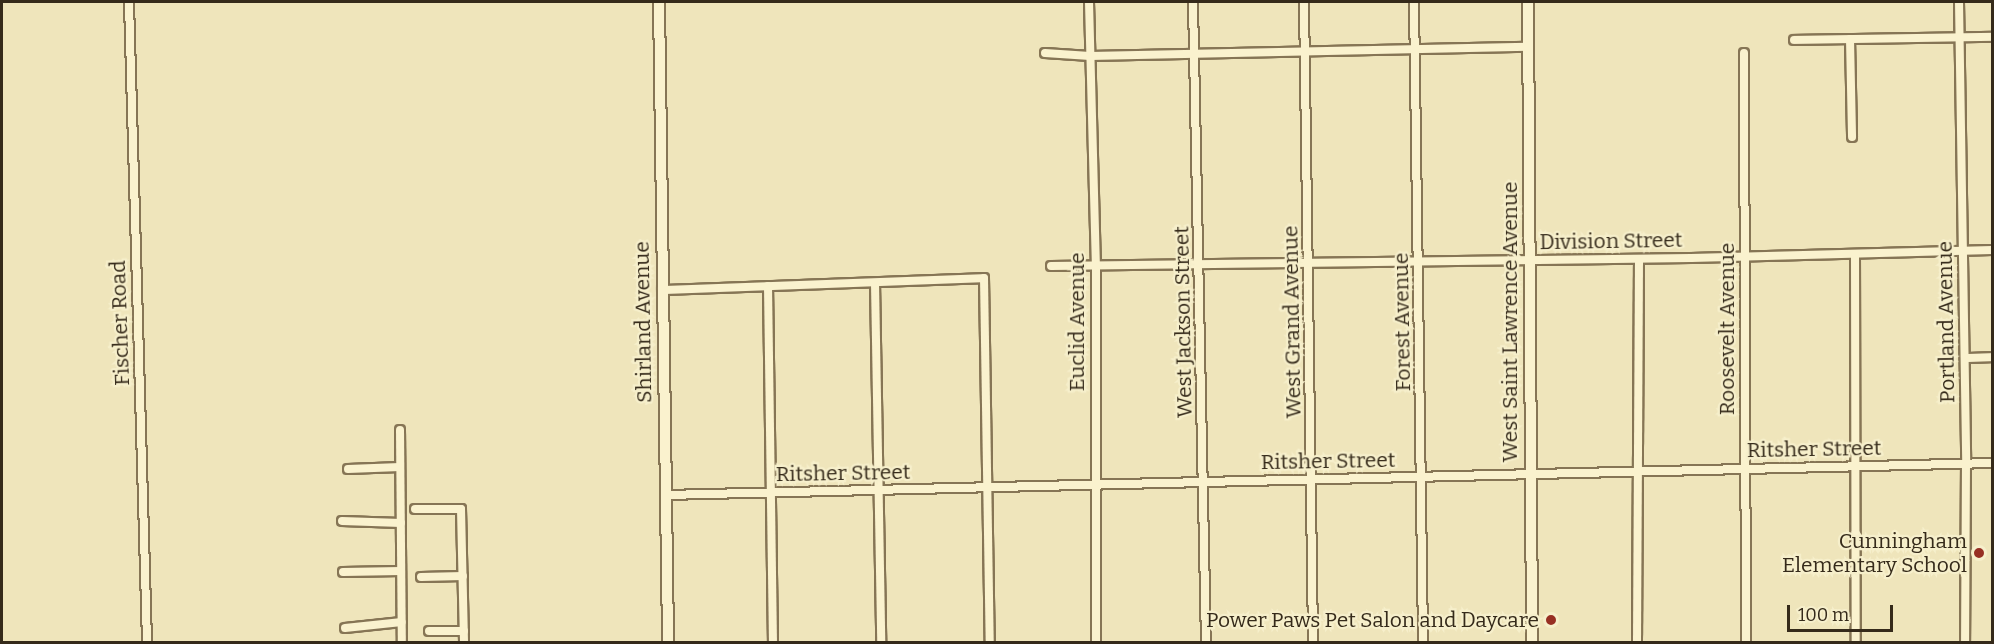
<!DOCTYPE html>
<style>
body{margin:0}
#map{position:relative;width:1994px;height:644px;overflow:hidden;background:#efe5bb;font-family:Bitter,serif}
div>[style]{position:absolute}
.roads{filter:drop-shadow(2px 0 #867555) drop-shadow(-2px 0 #867555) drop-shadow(0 2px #867555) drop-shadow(0 -2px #867555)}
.minor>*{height:8px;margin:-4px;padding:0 4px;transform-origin:4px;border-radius:4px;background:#faf2ce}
.tertiary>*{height:10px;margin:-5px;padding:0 5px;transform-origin:5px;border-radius:5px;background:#faf2ce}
.dots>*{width:16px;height:16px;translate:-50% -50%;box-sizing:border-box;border:3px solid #f6efcb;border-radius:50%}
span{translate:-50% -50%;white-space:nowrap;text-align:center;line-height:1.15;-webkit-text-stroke:4.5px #f6efcb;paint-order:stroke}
.street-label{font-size:21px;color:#352a1a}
.poi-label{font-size:21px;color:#352a1a}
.right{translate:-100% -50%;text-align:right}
.frame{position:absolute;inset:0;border:3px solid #352a1a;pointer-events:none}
.scale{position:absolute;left:1787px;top:605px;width:106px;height:27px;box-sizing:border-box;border:3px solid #352a1a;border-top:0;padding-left:8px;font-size:18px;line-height:21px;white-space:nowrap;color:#352a1a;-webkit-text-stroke:4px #f6efcb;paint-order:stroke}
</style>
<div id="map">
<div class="roads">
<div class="minor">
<i style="left:129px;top:2px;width:640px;rotate:88.39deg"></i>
<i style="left:1089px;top:2px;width:264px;rotate:88.5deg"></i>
<i style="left:1096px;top:266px;width:376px;rotate:90deg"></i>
<i style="left:1193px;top:2px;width:640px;rotate:88.84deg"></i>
<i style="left:1304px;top:2px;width:640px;rotate:89.19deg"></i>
<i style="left:1414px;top:2px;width:640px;rotate:89.19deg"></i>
<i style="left:1959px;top:2px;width:461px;rotate:89.1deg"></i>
<i style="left:1966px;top:463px;width:179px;rotate:90.3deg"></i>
<i style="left:1850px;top:39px;width:98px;rotate:88.8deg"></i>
<i style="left:1794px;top:40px;width:198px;rotate:-0.9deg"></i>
<i style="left:1045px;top:53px;width:45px;rotate:3.8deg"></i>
<i style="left:1090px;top:56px;width:438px;rotate:-1.2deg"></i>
<i style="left:1744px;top:53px;width:589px;rotate:89.81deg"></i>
<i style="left:1855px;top:254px;width:388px;rotate:89.9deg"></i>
<i style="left:1051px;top:266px;width:640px;rotate:-0.72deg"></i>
<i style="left:1691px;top:258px;width:301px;rotate:-1.5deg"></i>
<i style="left:875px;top:283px;width:359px;rotate:89deg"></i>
<i style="left:768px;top:286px;width:356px;rotate:89.2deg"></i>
<i style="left:662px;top:290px;width:322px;rotate:-2.1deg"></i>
<i style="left:984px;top:278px;width:364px;rotate:89.1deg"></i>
<i style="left:1965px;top:358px;width:27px;rotate:-2deg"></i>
<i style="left:400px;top:430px;width:212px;rotate:89.5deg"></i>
<i style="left:348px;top:469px;width:52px;rotate:-2.2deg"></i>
<i style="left:665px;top:495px;width:1327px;rotate:-1.38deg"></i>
<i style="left:415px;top:509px;width:46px"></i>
<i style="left:461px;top:509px;width:133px;rotate:88.7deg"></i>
<i style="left:342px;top:521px;width:59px;rotate:1.9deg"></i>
<i style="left:343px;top:572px;width:58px;rotate:-1deg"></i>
<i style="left:421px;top:577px;width:42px;rotate:-1.4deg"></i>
<i style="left:345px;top:628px;width:57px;rotate:-6deg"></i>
<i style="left:429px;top:631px;width:35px"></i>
<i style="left:1637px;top:642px;width:383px;rotate:-89.7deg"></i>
</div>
<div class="tertiary">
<i style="left:659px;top:2px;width:640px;rotate:89.19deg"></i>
<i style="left:1528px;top:2px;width:640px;rotate:89.64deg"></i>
</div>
</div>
<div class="dots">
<i style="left:1979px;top:553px;background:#972f23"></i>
<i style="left:1551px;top:620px;background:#972f23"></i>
</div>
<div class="street-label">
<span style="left:1611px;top:241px;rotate:-1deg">Division Street</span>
<span style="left:643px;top:322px;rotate:-91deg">Shirland Avenue</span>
<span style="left:1077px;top:322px;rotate:-90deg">Euclid Avenue</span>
<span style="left:1183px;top:322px;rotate:-91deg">West Jackson Street</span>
<span style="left:1292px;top:322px;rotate:-91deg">West Grand Avenue</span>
<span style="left:1402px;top:322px;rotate:-91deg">Forest Avenue</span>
<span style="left:1510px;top:322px;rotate:-90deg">West Saint Lawrence Avenue</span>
<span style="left:1946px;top:322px;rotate:-91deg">Portland Avenue</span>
<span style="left:120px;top:323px;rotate:-92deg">Fischer Road</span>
<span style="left:1727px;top:329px;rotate:-90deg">Roosevelt Avenue</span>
<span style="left:1814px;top:449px;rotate:-1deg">Ritsher Street</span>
<span style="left:1328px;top:461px;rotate:-1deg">Ritsher Street</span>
<span style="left:843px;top:473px;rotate:-1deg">Ritsher Street</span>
</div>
<div class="poi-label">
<span class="right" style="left:1967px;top:553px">Cunningham<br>Elementary School</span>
<span class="right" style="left:1539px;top:620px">Power Paws Pet Salon and Daycare</span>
</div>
<div class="frame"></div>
<div class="scale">100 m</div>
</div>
